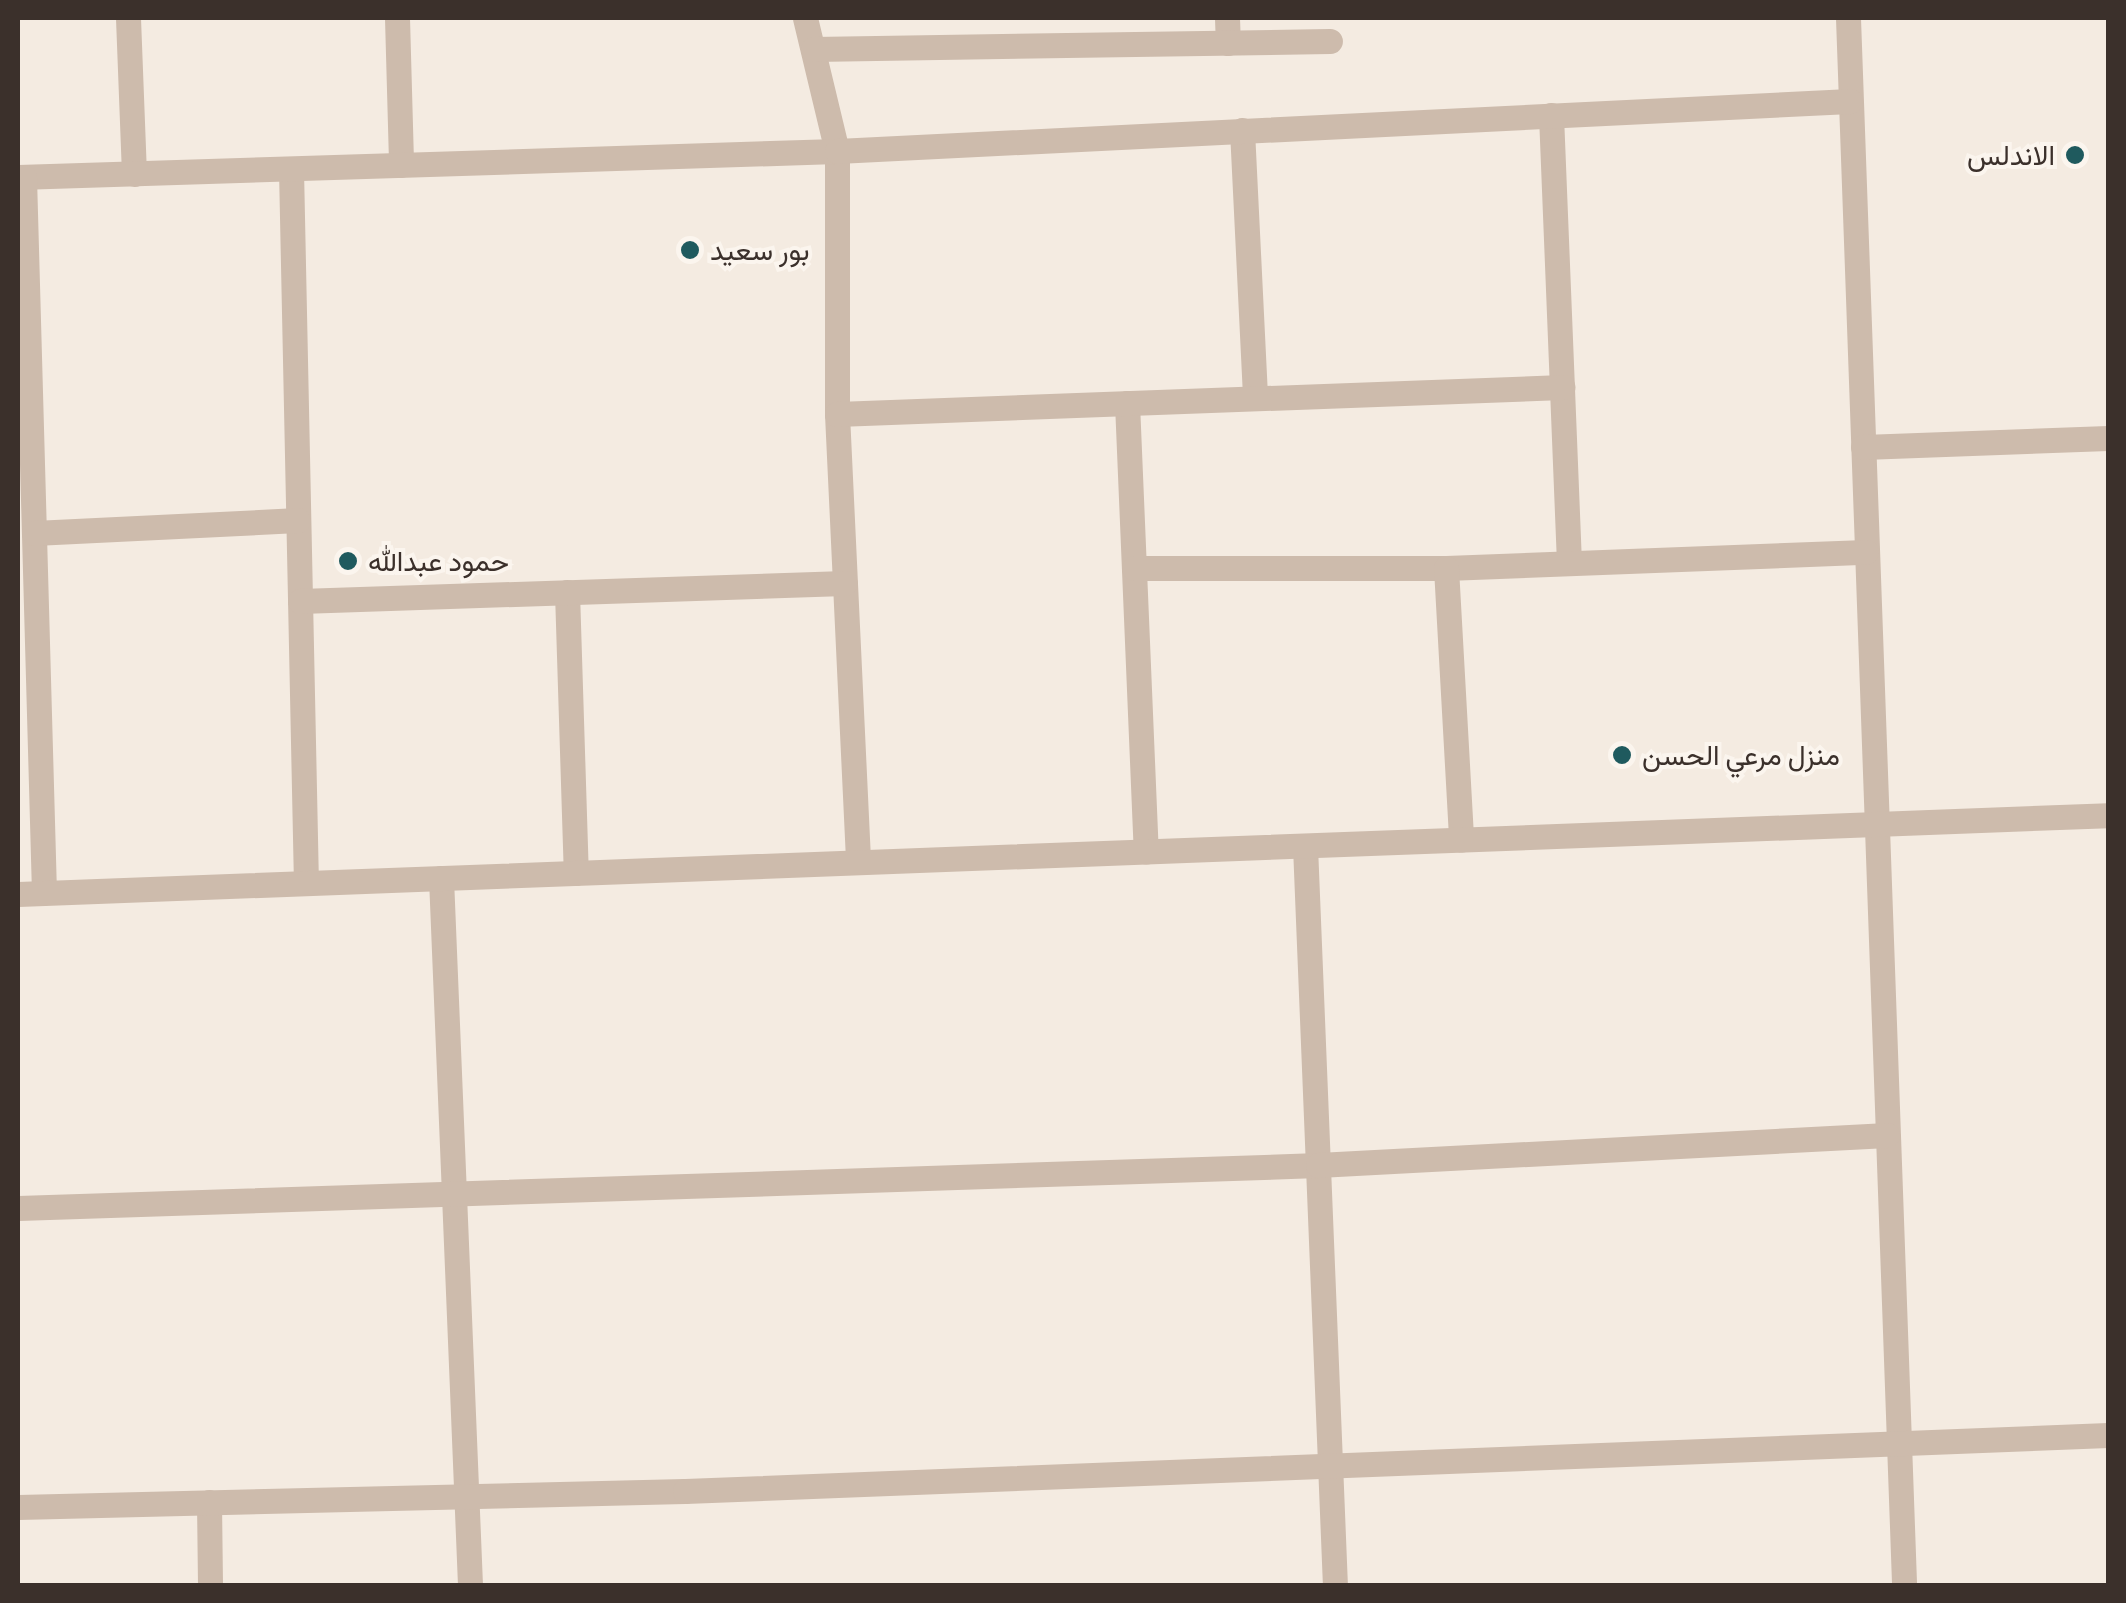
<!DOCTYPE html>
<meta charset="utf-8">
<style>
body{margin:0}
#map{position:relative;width:2126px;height:1603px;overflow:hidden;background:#f4ebe1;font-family:"PT Sans Narrow",Vazirmatn,sans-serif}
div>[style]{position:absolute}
.minor>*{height:25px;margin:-12.5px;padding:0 12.5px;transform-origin:12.5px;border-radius:12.5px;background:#cdbbac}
.dots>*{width:28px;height:28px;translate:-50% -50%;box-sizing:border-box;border:5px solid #fbf5ee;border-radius:50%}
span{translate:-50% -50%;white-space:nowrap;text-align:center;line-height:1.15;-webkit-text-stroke:8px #fbf5ee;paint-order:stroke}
.poi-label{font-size:28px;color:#3b302b}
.right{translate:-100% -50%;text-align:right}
.left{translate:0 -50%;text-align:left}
.frame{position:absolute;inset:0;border:20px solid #3b302b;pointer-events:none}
</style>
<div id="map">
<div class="minor">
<i style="left:128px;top:18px;width:156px;rotate:87.8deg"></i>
<i style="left:397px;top:18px;width:147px;rotate:88.4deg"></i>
<i style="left:805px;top:18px;width:137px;rotate:76.5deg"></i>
<i style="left:837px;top:151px;width:263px;rotate:90deg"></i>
<i style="left:837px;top:414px;width:448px;rotate:87.3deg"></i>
<i style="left:1227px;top:18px;width:25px;rotate:88deg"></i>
<i style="left:1848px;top:18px;width:1569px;rotate:87.95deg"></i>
<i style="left:813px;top:49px;width:517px;rotate:-0.89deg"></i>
<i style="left:1551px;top:115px;width:448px;rotate:87.7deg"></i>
<i style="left:1242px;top:130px;width:268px;rotate:87.2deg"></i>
<i style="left:291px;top:169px;width:714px;rotate:88.8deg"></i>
<i style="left:18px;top:177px;width:819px;rotate:-1.82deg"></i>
<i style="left:837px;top:151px;width:1014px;rotate:-2.83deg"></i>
<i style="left:24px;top:177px;width:716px;rotate:88.4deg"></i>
<i style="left:1127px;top:403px;width:449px;rotate:87.6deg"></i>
<i style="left:837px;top:414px;width:726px;rotate:-2.13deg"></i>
<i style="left:1863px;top:447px;width:245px;rotate:-2.1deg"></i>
<i style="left:34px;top:533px;width:264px;rotate:-2.8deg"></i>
<i style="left:1134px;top:568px;width:312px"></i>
<i style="left:1446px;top:568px;width:420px;rotate:-2.2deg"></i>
<i style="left:1446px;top:568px;width:272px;rotate:86.8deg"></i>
<i style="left:567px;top:592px;width:281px;rotate:88.2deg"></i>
<i style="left:300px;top:601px;width:545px;rotate:-1.89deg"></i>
<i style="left:1305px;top:846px;width:741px;rotate:87.68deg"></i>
<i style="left:441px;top:878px;width:709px;rotate:87.65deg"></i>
<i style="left:18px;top:894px;width:2091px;rotate:-2.16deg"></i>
<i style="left:18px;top:1208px;width:1301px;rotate:-1.89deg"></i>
<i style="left:1318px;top:1165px;width:570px;rotate:-3.02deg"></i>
<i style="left:209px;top:1502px;width:84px;rotate:89.3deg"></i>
<i style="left:18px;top:1507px;width:667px;rotate:-1.37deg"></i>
<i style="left:685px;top:1491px;width:1424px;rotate:-2.25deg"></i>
</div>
<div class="dots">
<i style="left:2075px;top:155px;background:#1f5a5e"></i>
<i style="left:690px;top:250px;background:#1f5a5e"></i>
<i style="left:348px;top:561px;background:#1f5a5e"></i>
<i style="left:1622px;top:755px;background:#1f5a5e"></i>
</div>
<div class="poi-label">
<span class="right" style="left:2055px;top:155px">الاندلس</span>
<span class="left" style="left:710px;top:250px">بور سعيد</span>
<span class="left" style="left:368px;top:561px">حمود عبدالله</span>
<span class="left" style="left:1642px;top:755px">منزل مرعي الحسن</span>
</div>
<div class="frame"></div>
</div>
